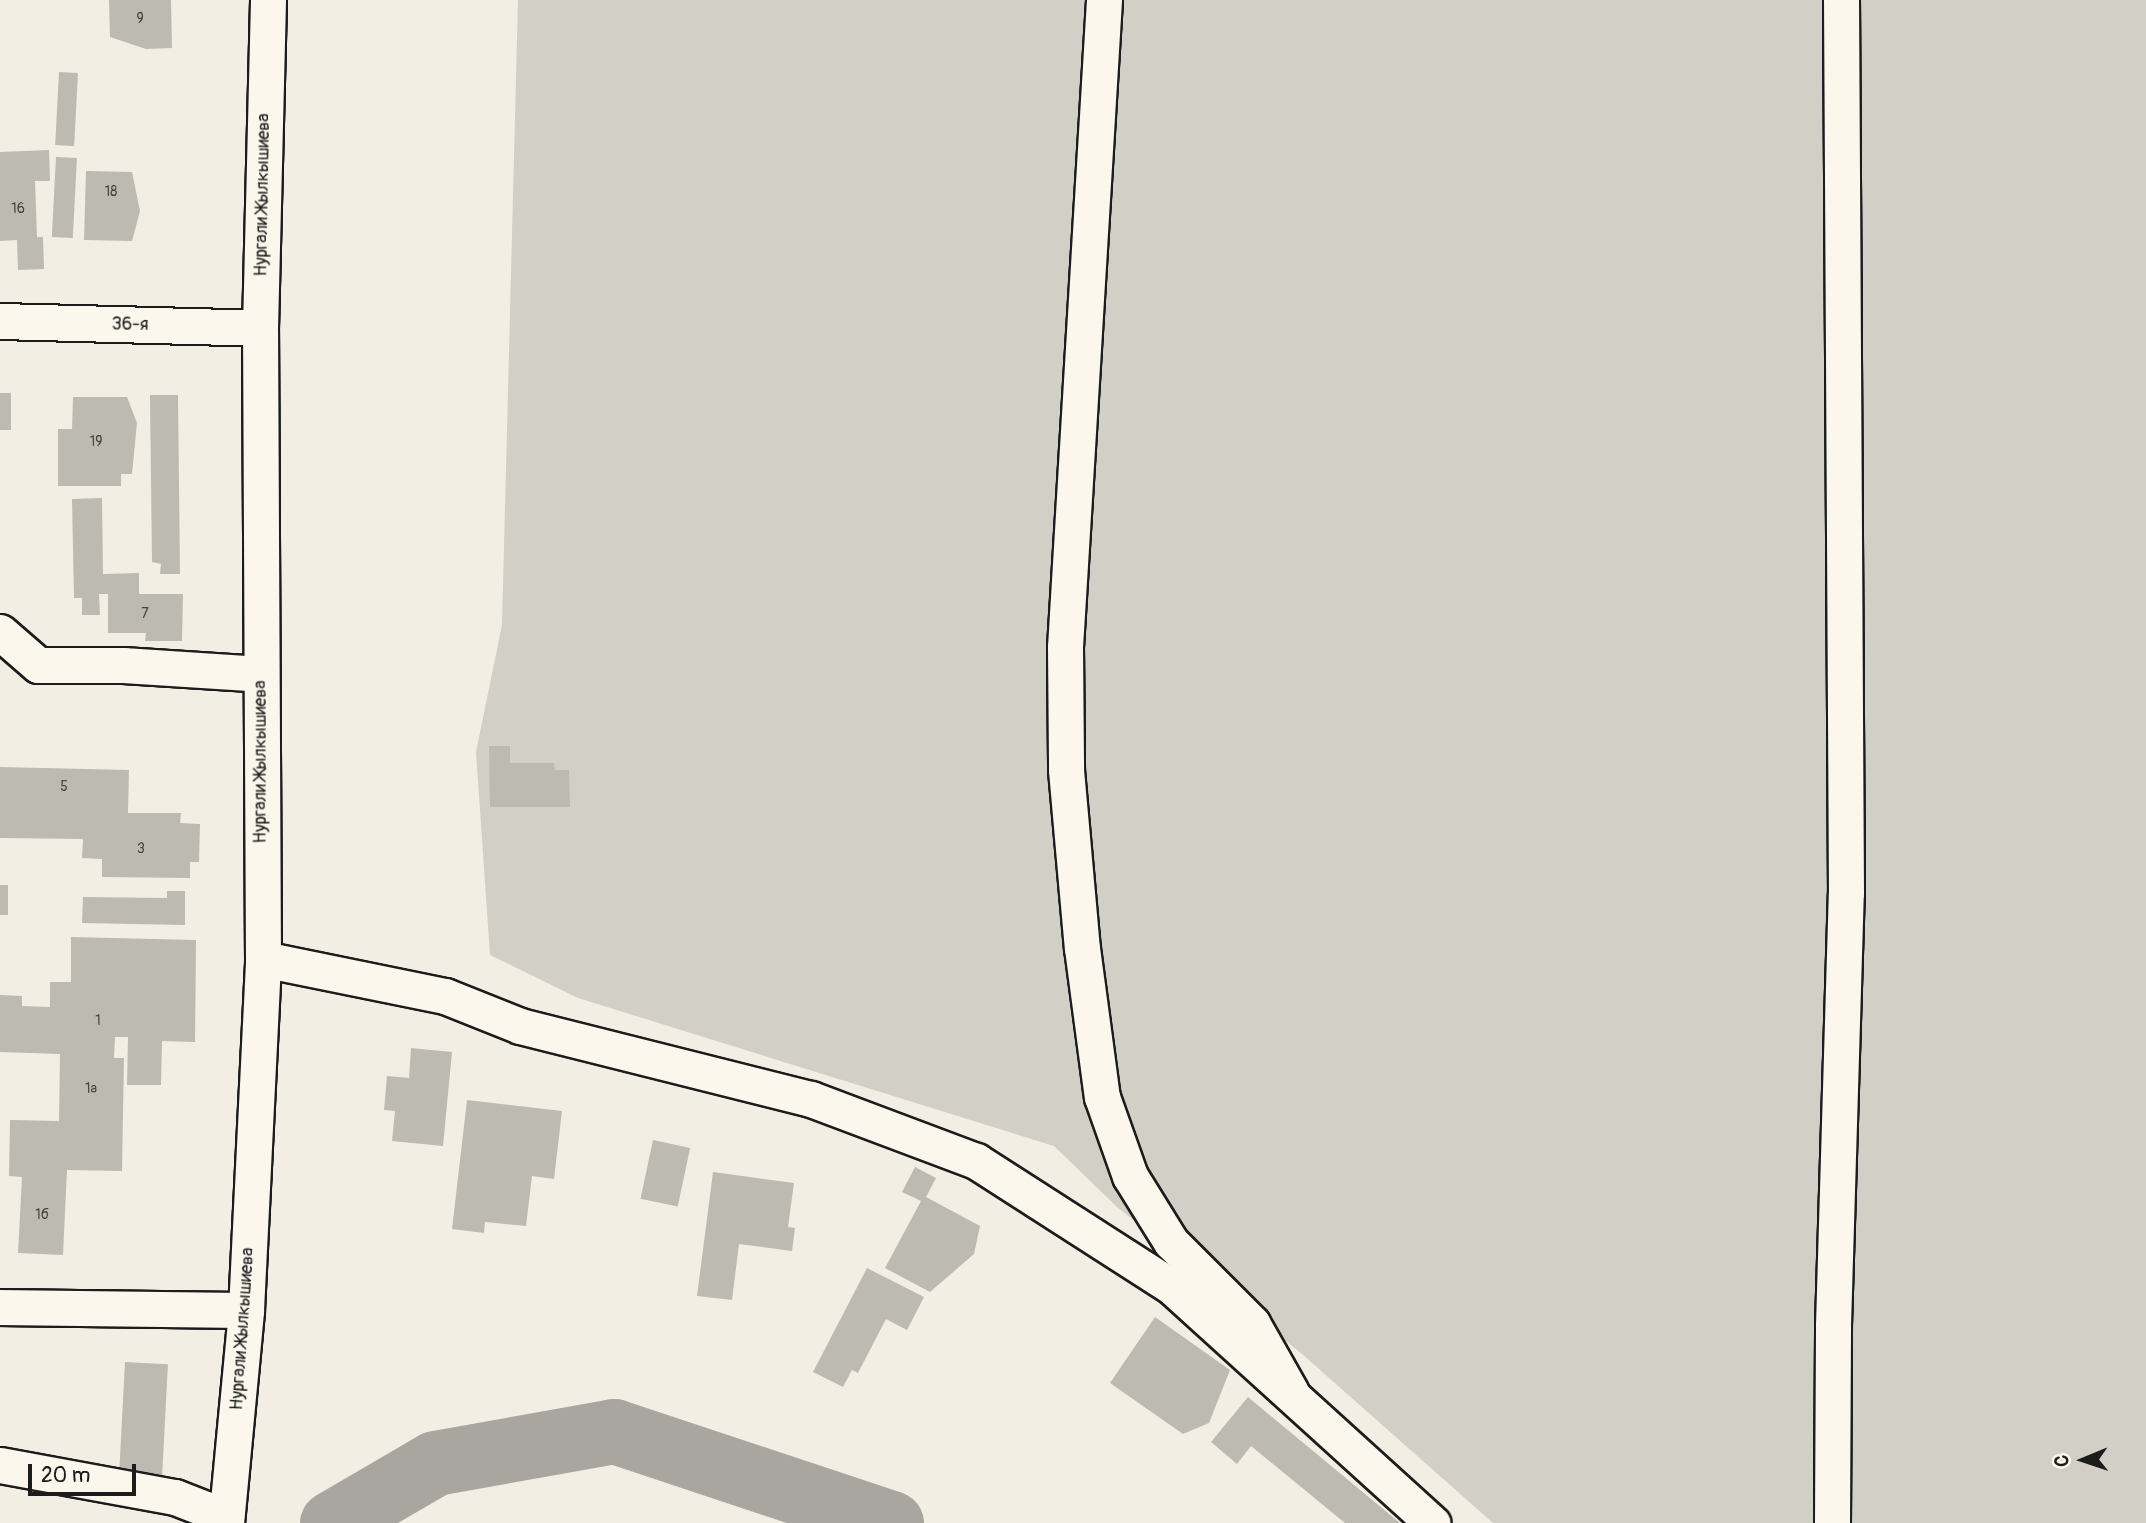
<!DOCTYPE html>
<meta charset="utf-8">
<style>
body{margin:0}
#map{position:relative;width:2146px;height:1523px;overflow:hidden;background:#f2eee4;font-family:Pangolin,sans-serif}
div>[style]{position:absolute}
.green>*{inset:0;background:#d2cfc6}
.river>*{height:65px;margin:-32.5px;padding:0 32.5px;transform-origin:32.5px;border-radius:32.5px;background:#a9a6a0}
.building>*{inset:0;background:#bdbab1;transform-origin:0 0}
.roads{filter:drop-shadow(2px 0 #1c1c1c) drop-shadow(-2px 0 #1c1c1c) drop-shadow(0 2px #1c1c1c) drop-shadow(0 -2px #1c1c1c)}
.minor>*{height:35px;margin:-17.5px;padding:0 17.5px;transform-origin:17.5px;border-radius:17.5px;background:#fbf7ec}
span{translate:-50% -50%;white-space:nowrap;text-align:center;line-height:1.15;-webkit-text-stroke:7px #fbf7ec;paint-order:stroke}
.number-label{font-size:14px;color:#444441}
.number-label span{-webkit-text-stroke-width:0}
.street-label{font-size:18px;color:#1c1c1c}
.north{position:absolute;left:2048px;top:1425px;width:70px;height:70px;-webkit-text-stroke:5px #fbf7ec;paint-order:stroke;rotate:268deg;font-size:19px;font-weight:700;line-height:28px;text-align:center;color:#1c1c1c}
.north::after{content:'';display:block;margin:auto;width:24px;height:32px;background:#1c1c1c;clip-path:polygon(50% 0,100% 100%,50% 72%,0 100%)}
.scale{position:absolute;left:28px;top:1464px;width:108px;height:32px;box-sizing:border-box;border:4px solid #1c1c1c;border-top:0;padding-left:9px;font-size:21px;line-height:24px;white-space:nowrap;color:#1c1c1c;-webkit-text-stroke:5px #fbf7ec;paint-order:stroke}
</style>
<div id="map">
<div class="green">
<i style="clip-path:polygon(518px 0,2146px 0,2146px 1523px,1493px 1523px,1302px 1354px,1117px 1207px,1054px 1146px,578px 998px,490px 955px,476px 752px,502px 625px)"></i>
</div>
<div class="river">
<i style="left:332px;top:1523px;width:119px;rotate:-30.2deg"></i>
<i style="left:435px;top:1463px;width:182px;rotate:-10.1deg"></i>
<i style="left:614px;top:1431px;width:292px;rotate:18.4deg"></i>
</div>
<div class="building">
<i style="clip-path:polygon(109px 0,171px 0,172px 48px,146px 49px,110px 37px)"></i>
<i style="left:59px;top:72px;width:19px;height:73px;rotate:3deg"></i>
<i style="clip-path:polygon(49px 150px,50px 181px,35px 181px,37px 237px,43px 237px,44px 269px,18px 270px,17px 240px,0 241px,0 152px)"></i>
<i style="left:56px;top:157px;width:21px;height:80px;rotate:3deg"></i>
<i style="clip-path:polygon(86px 171px,132px 172px,140px 211px,132px 241px,84px 240px)"></i>
<i style="left:0;top:393px;width:11px;height:37px"></i>
<i style="clip-path:polygon(150px 395px,178px 395px,180px 574px,160px 574px,161px 564px,152px 562px)"></i>
<i style="clip-path:polygon(73px 397px,127px 397px,137px 423px,132px 474px,121px 474px,121px 486px,58px 486px,58px 429px,72px 429px)"></i>
<i style="clip-path:polygon(102px 498px,103px 574px,139px 573px,139px 594px,183px 594px,182px 641px,145px 641px,146px 633px,108px 633px,108px 594px,99px 594px,100px 615px,82px 615px,82px 598px,74px 598px,72px 499px)"></i>
<i style="clip-path:polygon(489px 746px,510px 746px,510px 763px,554px 763px,555px 770px,569px 770px,570px 807px,490px 807px)"></i>
<i style="clip-path:polygon(0 767px,129px 770px,128px 813px,181px 813px,180px 823px,200px 824px,199px 862px,190px 862px,190px 878px,102px 877px,102px 859px,82px 858px,83px 839px,0 838px)"></i>
<i style="left:0;top:885px;width:8px;height:30px"></i>
<i style="clip-path:polygon(167px 891px,185px 891px,185px 925px,82px 923px,83px 897px,167px 898px)"></i>
<i style="clip-path:polygon(71px 937px,196px 940px,195px 1042px,162px 1041px,161px 1085px,127px 1085px,128px 1037px,115px 1037px,114px 1058px,124px 1058px,122px 1171px,67px 1170px,63px 1255px,18px 1253px,22px 1177px,9px 1176px,10px 1120px,59px 1121px,60px 1054px,0 1052px,0 995px,22px 996px,22px 1006px,50px 1007px,50px 982px,71px 982px)"></i>
<i style="clip-path:polygon(411px 1048px,452px 1052px,443px 1146px,392px 1141px,395px 1111px,384px 1110px,387px 1076px,409px 1078px)"></i>
<i style="clip-path:polygon(467px 1100px,562px 1111px,554px 1179px,532px 1176px,526px 1226px,485px 1222px,484px 1233px,452px 1229px)"></i>
<i style="left:653px;top:1140px;width:38px;height:60px;rotate:12deg"></i>
<i style="clip-path:polygon(915px 1167px,936px 1178px,926px 1197px,980px 1226px,974px 1254px,930px 1292px,885px 1268px,921px 1201px,902px 1192px)"></i>
<i style="clip-path:polygon(713px 1172px,794px 1183px,788px 1227px,795px 1228px,792px 1251px,739px 1244px,732px 1300px,697px 1296px)"></i>
<i style="clip-path:polygon(867px 1268px,924px 1297px,907px 1330px,886px 1319px,858px 1373px,852px 1370px,843px 1387px,813px 1372px)"></i>
<i style="clip-path:polygon(1155px 1317px,1230px 1370px,1209px 1423px,1183px 1434px,1110px 1383px)"></i>
<i style="left:125px;top:1362px;width:43px;height:111px;rotate:3deg"></i>
<i style="clip-path:polygon(1248px 1397px,1400px 1523px,1345px 1523px,1251px 1446px,1237px 1464px,1211px 1442px)"></i>
</div>
<div class="roads">
<div class="minor">
<i style="left:1104px;top:0;width:648px;rotate:93.45deg"></i>
<i style="left:1065px;top:647px;width:123px;rotate:89.5deg"></i>
<i style="left:1066px;top:770px;width:179px;rotate:84.9deg"></i>
<i style="left:1082px;top:948px;width:150px;rotate:82.4deg"></i>
<i style="left:1102px;top:1097px;width:84px;rotate:70.5deg"></i>
<i style="left:1130px;top:1176px;width:78px;rotate:58.2deg"></i>
<i style="left:1171px;top:1242px;width:115px;rotate:45deg"></i>
<i style="left:1252px;top:1323px;width:79px;rotate:60.5deg"></i>
<i style="left:0;top:321px;width:260px;rotate:1.5deg"></i>
<i style="left:0;top:632px;width:50px;rotate:41deg"></i>
<i style="left:38px;top:665px;width:85px"></i>
<i style="left:123px;top:665px;width:138px;rotate:3.7deg"></i>
<i style="left:263px;top:959px;width:186px;rotate:11.5deg"></i>
<i style="left:445px;top:996px;width:81px;rotate:21.8deg"></i>
<i style="left:520px;top:1026px;width:300px;rotate:14.1deg"></i>
<i style="left:811px;top:1099px;width:176px;rotate:20.6deg"></i>
<i style="left:976px;top:1161px;width:232px;rotate:32.7deg"></i>
<i style="left:1171px;top:1286px;width:353px;rotate:42.2deg"></i>
<i style="left:0;top:1307px;width:246px;rotate:0.7deg"></i>
<i style="left:0;top:1465px;width:178px;rotate:10.4deg"></i>
<i style="left:175px;top:1497px;width:55px;rotate:21.4deg"></i>
<i style="left:226px;top:1523px;width:214px;rotate:-84.6deg"></i>
<i style="left:246px;top:1310px;width:351px;rotate:-87.2deg"></i>
<i style="left:263px;top:959px;width:631px;rotate:-90.27deg"></i>
<i style="left:260px;top:328px;width:328px;rotate:-88.6deg"></i>
<i style="left:1832px;top:1523px;width:198px;rotate:-89.7deg"></i>
<i style="left:1833px;top:1325px;width:432px;rotate:-88.3deg"></i>
<i style="left:1846px;top:893px;width:893px;rotate:-90.32deg"></i>
</div>
</div>
<div class="number-label">
<span style="left:140px;top:19px">9</span>
<span style="left:111px;top:192px">18</span>
<span style="left:18px;top:209px">16</span>
<span style="left:96px;top:442px">19</span>
<span style="left:145px;top:614px">7</span>
<span style="left:64px;top:787px">5</span>
<span style="left:141px;top:849px">3</span>
<span style="left:98px;top:1021px">1</span>
<span style="left:91px;top:1089px">1а</span>
<span style="left:42px;top:1215px">1б</span>
</div>
<div class="street-label">
<span style="left:263px;top:195px;rotate:-89deg">Нургали Жылкышиева</span>
<span style="left:130px;top:325px;rotate:1deg">36-я</span>
<span style="left:261px;top:762px;rotate:-90deg">Нургали Жылкышиева</span>
<span style="left:243px;top:1329px;rotate:-86deg">Нургали Жылкышиева</span>
</div>
<div class="north">С</div>
<div class="scale">20 m</div>
</div>
